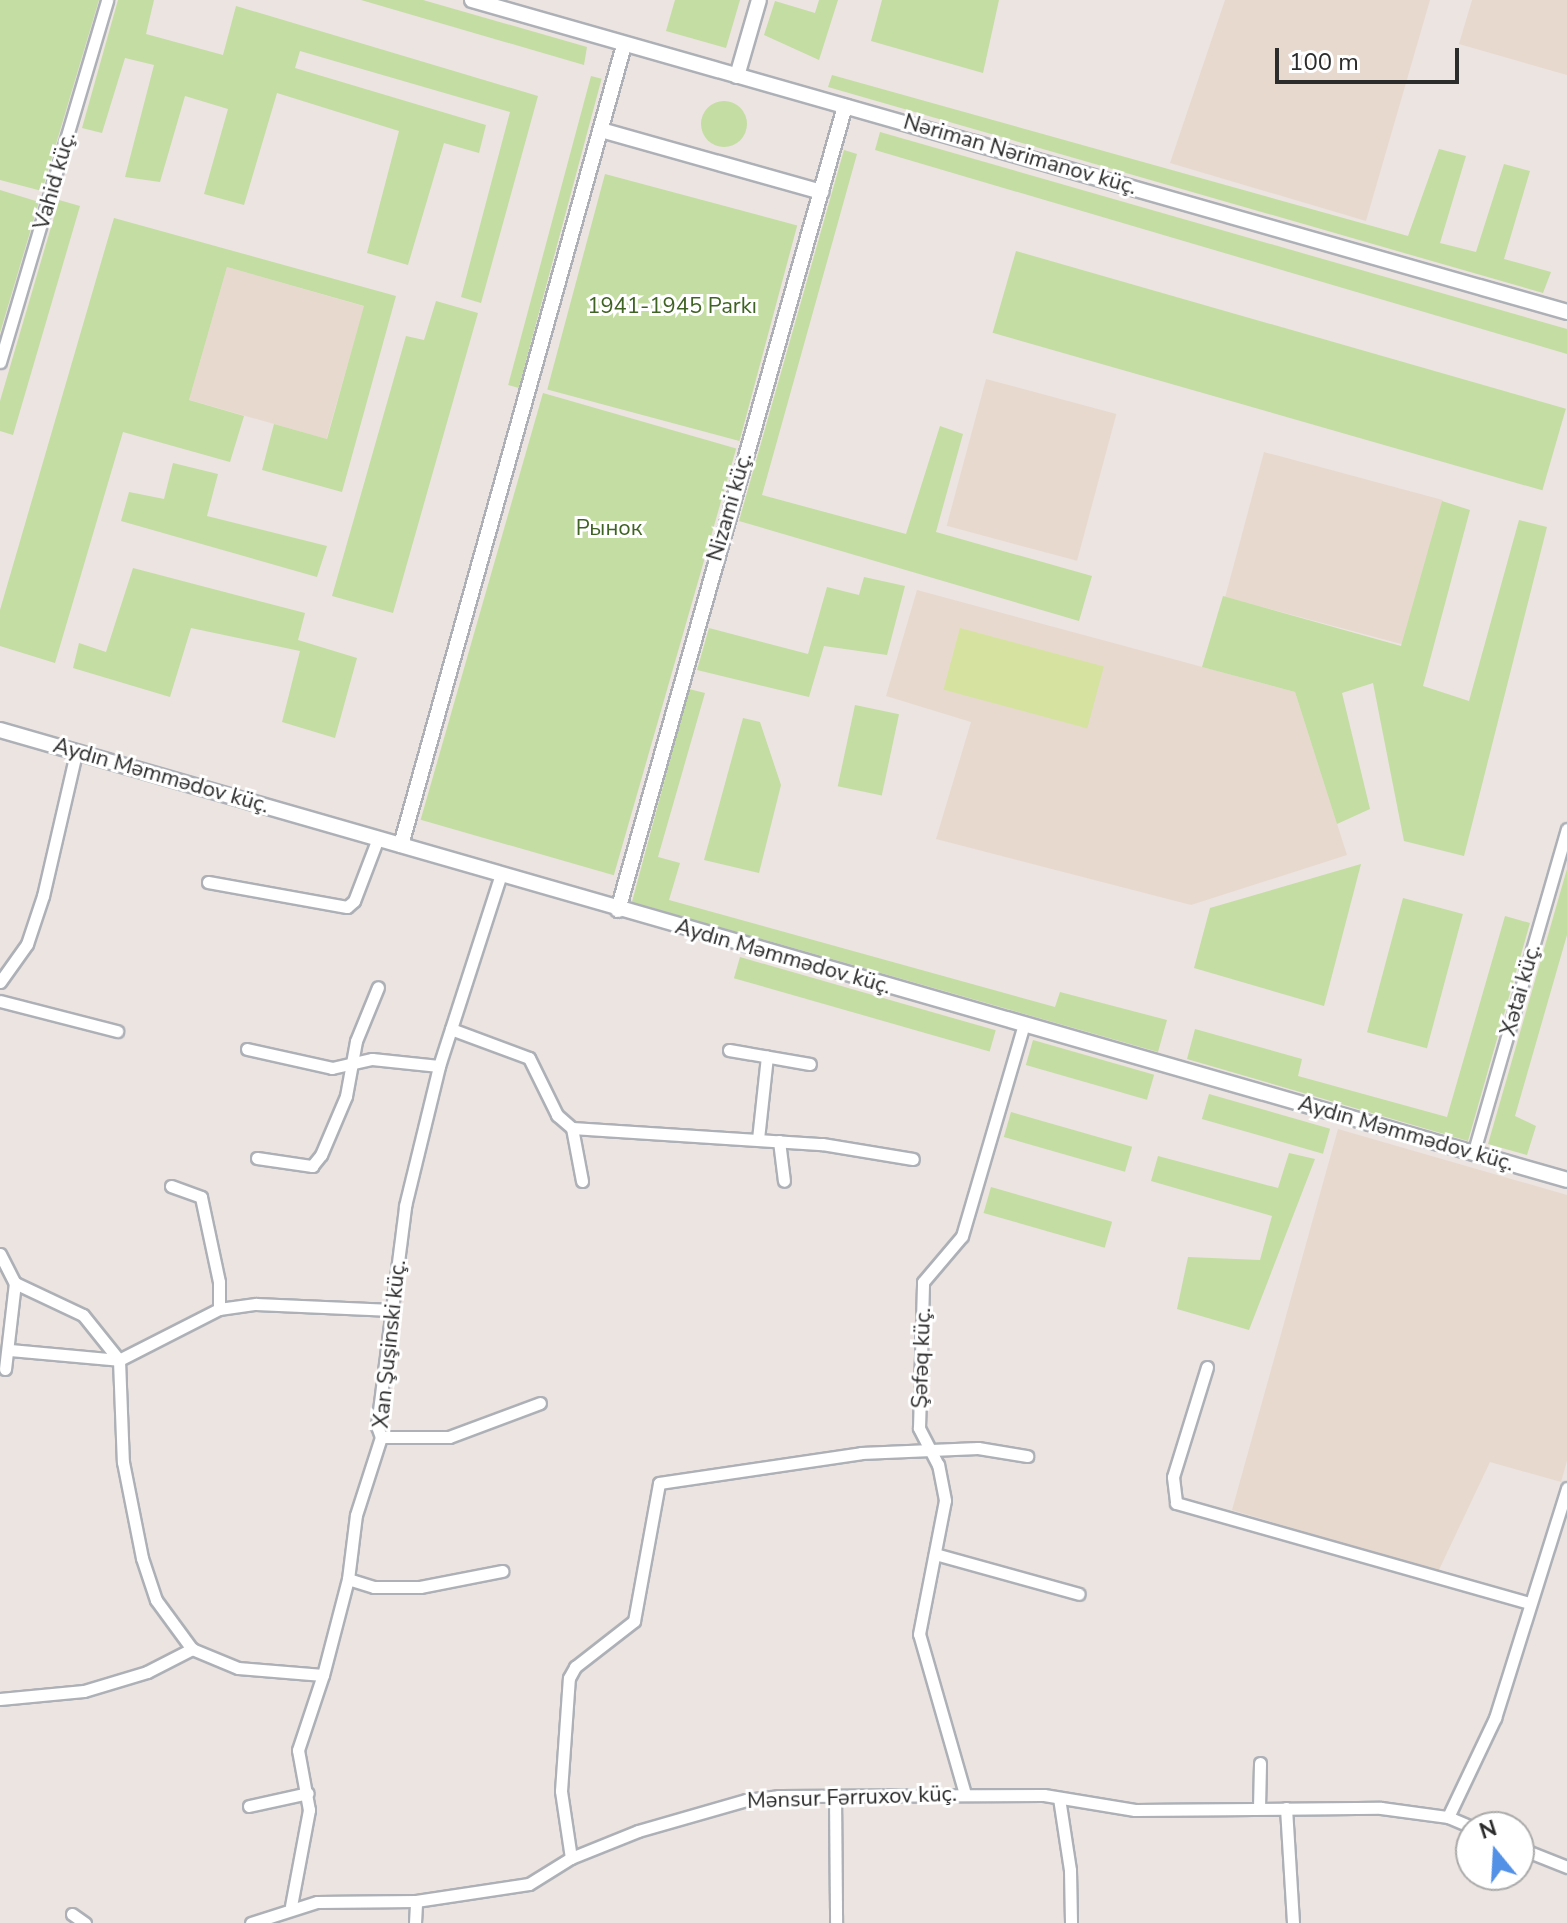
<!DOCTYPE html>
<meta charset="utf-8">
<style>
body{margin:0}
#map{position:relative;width:1567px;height:1923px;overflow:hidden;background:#ece4e0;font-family:"Nunito Sans",sans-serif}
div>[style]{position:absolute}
.education>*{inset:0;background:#e8d9cf;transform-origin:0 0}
.green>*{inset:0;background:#c4dda3;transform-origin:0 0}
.round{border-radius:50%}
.pitch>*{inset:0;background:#d6e3a0;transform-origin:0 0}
.roads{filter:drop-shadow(2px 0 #adb1b7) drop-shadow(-2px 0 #adb1b7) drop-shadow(0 2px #adb1b7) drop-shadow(0 -2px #adb1b7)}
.minor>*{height:11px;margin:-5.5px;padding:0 5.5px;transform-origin:5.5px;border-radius:5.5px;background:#fff}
.tertiary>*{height:14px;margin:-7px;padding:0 7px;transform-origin:7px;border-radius:7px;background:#fff}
span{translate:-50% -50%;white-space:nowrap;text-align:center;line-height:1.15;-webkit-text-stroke:6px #fff;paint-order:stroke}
.street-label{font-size:22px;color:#2c2c2c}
.park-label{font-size:22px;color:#3f6323}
.north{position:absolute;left:1455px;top:1811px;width:80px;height:80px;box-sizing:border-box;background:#fff;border:2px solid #ababab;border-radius:50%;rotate:342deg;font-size:22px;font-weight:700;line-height:32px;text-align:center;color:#2c2c2c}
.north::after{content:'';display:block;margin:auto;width:28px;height:36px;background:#5391e7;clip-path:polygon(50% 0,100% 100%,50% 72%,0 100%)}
.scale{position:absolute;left:1275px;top:48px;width:184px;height:36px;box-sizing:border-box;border:4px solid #2c2c2c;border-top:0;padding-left:10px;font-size:24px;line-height:28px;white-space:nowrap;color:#2c2c2c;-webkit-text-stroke:6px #fff;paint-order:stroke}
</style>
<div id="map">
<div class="education">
<i style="clip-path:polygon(1225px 0,1430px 0,1366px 221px,1170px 163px)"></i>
<i style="clip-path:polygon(1472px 0,1567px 0,1567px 75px,1459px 44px)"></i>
<i style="left:227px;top:267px;width:143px;height:138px;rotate:16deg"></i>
<i style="left:986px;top:379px;width:135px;height:152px;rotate:15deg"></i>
<i style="left:1264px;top:452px;width:185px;height:150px;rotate:15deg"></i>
<i style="clip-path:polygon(917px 590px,1295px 692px,1347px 855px,1191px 905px,936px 839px,971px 722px,886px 696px)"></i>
<i style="clip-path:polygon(1338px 1129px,1567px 1195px,1567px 1461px,1561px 1482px,1490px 1462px,1438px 1572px,1232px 1510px)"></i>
</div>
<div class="green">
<i style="clip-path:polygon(0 0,99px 0,42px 191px,0 180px)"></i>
<i style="clip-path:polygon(118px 0,154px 0,146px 34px,223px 55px,236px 6px,538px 96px,481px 303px,461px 297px,510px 112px,300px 51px,295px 68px,486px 125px,479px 153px,444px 143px,408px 265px,367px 253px,399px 131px,277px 93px,244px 205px,204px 194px,228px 109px,185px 96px,160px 182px,125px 177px,154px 65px,125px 58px,102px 133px,82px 128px)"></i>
<i style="clip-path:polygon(361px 0,423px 0,587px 47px,584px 65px)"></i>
<i style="clip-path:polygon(675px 0,740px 0,726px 48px,666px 31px)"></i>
<i style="clip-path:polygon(819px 0,838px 0,819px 60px,764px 35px,775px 1px,815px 13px)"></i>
<i style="clip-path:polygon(882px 0,999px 0,983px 73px,871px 41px)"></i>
<i style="clip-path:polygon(832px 75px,1408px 236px,1439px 149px,1466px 156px,1440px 243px,1476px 252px,1504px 164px,1530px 171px,1504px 259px,1551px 272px,1543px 293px,828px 87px)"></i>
<i style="left:591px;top:76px;width:11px;height:320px;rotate:15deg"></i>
<i class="round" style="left:701px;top:101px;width:46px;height:46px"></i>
<i style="clip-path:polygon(880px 132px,1567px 329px,1567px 354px,875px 150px)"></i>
<i style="clip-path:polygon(844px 150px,857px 154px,762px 495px,906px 534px,940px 426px,963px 434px,936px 532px,1092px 576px,1079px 621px,739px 521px)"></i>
<i style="left:605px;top:174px;width:199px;height:223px;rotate:15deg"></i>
<i style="clip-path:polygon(0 190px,39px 202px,0 333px)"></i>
<i style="clip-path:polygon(59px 200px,80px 206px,13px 435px,0 431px,0 401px)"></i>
<i style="clip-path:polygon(114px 218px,396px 296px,342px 492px,262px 470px,274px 424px,327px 439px,364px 306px,227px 267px,189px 400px,244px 416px,230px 462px,123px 432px,55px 663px,0 646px,0 610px)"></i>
<i style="left:1016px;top:251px;width:572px;height:85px;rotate:16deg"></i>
<i style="clip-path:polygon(436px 301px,478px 313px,393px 613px,332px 596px,406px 336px,424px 340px)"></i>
<i style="left:543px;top:393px;width:201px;height:444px;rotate:16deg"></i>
<i style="clip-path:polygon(173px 463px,218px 474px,207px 516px,327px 546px,317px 577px,121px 521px,129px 492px,164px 499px)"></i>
<i style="clip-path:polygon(1442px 501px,1470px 510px,1423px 686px,1469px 701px,1519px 520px,1547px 527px,1464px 856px,1404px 841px,1373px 683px,1342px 693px,1370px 809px,1337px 824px,1295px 692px,1202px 667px,1223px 596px,1401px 646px)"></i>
<i style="clip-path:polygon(133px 568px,305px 613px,298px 640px,357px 658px,335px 738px,282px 722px,300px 651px,191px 628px,170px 697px,73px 668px,79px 643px,106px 652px)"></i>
<i style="clip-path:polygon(864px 577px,905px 586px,887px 655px,824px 646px,809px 697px,697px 670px,709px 628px,808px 654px,827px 587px,859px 595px)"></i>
<i style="clip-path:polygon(689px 689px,705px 693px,658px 857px,680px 863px,669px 900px,1055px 1007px,1060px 992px,1167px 1020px,1158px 1052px,632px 902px)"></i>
<i style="left:855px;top:705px;width:45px;height:83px;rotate:12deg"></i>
<i style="clip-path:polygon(743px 718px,760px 722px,781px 785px,759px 873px,704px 860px)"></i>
<i style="clip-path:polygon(1361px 864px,1324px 1006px,1194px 968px,1210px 908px)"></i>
<i style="clip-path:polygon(1567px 869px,1567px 935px,1515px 1116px,1536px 1126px,1527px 1155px,1488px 1144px)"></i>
<i style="left:1403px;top:898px;width:62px;height:139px;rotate:15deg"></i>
<i style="clip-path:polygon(1505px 916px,1530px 923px,1468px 1141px,1187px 1059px,1195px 1029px,1302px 1059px,1298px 1076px,1447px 1117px)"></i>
<i style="left:740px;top:957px;width:266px;height:22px;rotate:16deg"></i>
<i style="left:1033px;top:1040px;width:126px;height:26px;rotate:16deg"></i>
<i style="left:1209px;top:1094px;width:126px;height:26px;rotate:16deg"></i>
<i style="left:1011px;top:1112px;width:126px;height:26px;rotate:16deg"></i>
<i style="clip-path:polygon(1289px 1153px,1315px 1159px,1249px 1330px,1177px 1309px,1188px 1257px,1260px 1260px,1272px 1216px,1151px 1181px,1158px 1156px,1278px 1188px)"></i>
<i style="left:991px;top:1187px;width:126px;height:27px;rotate:16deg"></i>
</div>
<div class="pitch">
<i style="left:960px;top:628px;width:149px;height:64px;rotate:15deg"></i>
</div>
<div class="roads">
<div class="minor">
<i style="left:0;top:362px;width:377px;rotate:-73.5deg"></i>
<i style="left:208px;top:882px;width:141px;rotate:10.2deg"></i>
<i style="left:347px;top:907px;width:9px;rotate:-41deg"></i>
<i style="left:354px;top:901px;width:67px;rotate:-69.1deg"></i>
<i style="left:0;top:982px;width:47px;rotate:-54.6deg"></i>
<i style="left:27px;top:944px;width:51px;rotate:-71.6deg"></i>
<i style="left:43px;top:896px;width:147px;rotate:-77deg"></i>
<i style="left:0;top:1001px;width:121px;rotate:14.4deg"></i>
<i style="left:451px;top:1029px;width:83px;rotate:20.4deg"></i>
<i style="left:529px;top:1058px;width:64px;rotate:63.8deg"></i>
<i style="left:557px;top:1115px;width:20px;rotate:41deg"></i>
<i style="left:572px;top:1128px;width:251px;rotate:3.7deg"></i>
<i style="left:822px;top:1144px;width:92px;rotate:9.4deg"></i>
<i style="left:247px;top:1049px;width:87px;rotate:12.6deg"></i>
<i style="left:332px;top:1068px;width:41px;rotate:-12.7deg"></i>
<i style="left:372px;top:1059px;width:67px;rotate:6deg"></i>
<i style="left:729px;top:1050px;width:82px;rotate:9.8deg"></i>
<i style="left:572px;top:1128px;width:54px;rotate:79.3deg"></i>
<i style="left:758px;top:1139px;width:83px;rotate:-83.8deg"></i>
<i style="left:779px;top:1141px;width:40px;rotate:82.9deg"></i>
<i style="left:1474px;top:1151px;width:335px;rotate:-73.9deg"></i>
<i style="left:257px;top:1158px;width:56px;rotate:8.3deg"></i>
<i style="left:312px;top:1166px;width:14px;rotate:-51deg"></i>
<i style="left:321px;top:1155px;width:64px;rotate:-67deg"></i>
<i style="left:346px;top:1096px;width:56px;rotate:-79.7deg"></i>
<i style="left:356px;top:1041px;width:58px;rotate:-67.8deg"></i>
<i style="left:171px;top:1186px;width:32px;rotate:20deg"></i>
<i style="left:201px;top:1197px;width:87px;rotate:78deg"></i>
<i style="left:219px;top:1282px;width:27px;rotate:90deg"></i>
<i style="left:0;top:1254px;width:33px;rotate:63deg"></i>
<i style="left:15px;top:1283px;width:75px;rotate:25.2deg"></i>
<i style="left:83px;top:1315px;width:58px;rotate:51.3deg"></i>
<i style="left:119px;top:1360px;width:102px;rotate:87.8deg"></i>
<i style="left:123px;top:1462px;width:98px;rotate:78.8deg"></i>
<i style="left:142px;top:1558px;width:44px;rotate:71.6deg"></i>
<i style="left:156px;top:1600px;width:61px;rotate:53.7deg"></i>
<i style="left:192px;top:1649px;width:50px;rotate:22.4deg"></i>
<i style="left:238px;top:1668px;width:85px;rotate:4.7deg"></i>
<i style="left:10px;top:1350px;width:109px;rotate:5.2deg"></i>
<i style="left:119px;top:1360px;width:112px;rotate:-27deg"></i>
<i style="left:219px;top:1309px;width:37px;rotate:-8deg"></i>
<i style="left:256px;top:1304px;width:136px;rotate:2.5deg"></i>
<i style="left:1207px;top:1367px;width:115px;rotate:107.2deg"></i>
<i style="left:1173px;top:1477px;width:26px;rotate:83deg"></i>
<i style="left:1176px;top:1503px;width:368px;rotate:15.8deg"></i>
<i style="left:5px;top:1369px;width:87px;rotate:-83.4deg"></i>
<i style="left:381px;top:1437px;width:68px"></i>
<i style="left:449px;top:1437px;width:97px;rotate:-20.5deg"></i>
<i style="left:935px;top:1554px;width:149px;rotate:15.5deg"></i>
<i style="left:348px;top:1579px;width:27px;rotate:17deg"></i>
<i style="left:374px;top:1587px;width:46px"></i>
<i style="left:420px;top:1587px;width:84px;rotate:-11deg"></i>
<i style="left:0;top:1699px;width:84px;rotate:-5.4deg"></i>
<i style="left:84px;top:1691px;width:66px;rotate:-16.8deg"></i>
<i style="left:147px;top:1672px;width:51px;rotate:-27.1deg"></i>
<i style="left:965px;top:1794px;width:166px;rotate:-106deg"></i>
<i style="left:919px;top:1634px;width:136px;rotate:-79deg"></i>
<i style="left:945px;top:1500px;width:36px;rotate:-101deg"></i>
<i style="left:938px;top:1465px;width:42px;rotate:-117.2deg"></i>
<i style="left:919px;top:1428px;width:146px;rotate:-88.4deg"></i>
<i style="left:923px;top:1282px;width:60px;rotate:-49.7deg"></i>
<i style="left:962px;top:1236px;width:218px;rotate:-73.7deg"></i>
<i style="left:835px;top:1796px;width:127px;rotate:89.5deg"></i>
<i style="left:1059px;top:1798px;width:73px;rotate:81.3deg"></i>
<i style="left:1070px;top:1870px;width:53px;rotate:88.9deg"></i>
<i style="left:249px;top:1806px;width:60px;rotate:-12.4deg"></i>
<i style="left:1259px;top:1808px;width:45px;rotate:-88.7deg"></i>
<i style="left:1286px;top:1808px;width:115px;rotate:86.5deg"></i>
<i style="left:1448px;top:1817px;width:110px;rotate:-64.6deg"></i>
<i style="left:1495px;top:1718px;width:241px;rotate:-72.6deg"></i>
<i style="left:1519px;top:1848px;width:52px;rotate:21.6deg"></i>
<i style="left:571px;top:1858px;width:68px;rotate:-98.5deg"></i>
<i style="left:561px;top:1791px;width:113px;rotate:-86deg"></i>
<i style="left:569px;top:1678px;width:13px;rotate:-61deg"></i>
<i style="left:575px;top:1667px;width:75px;rotate:-37.9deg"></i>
<i style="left:634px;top:1621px;width:140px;rotate:-79.7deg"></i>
<i style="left:659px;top:1483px;width:204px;rotate:-8.4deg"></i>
<i style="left:861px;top:1453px;width:117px;rotate:-2.4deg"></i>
<i style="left:978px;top:1448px;width:50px;rotate:9.3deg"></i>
<i style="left:291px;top:1906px;width:98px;rotate:-79.4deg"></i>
<i style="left:309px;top:1810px;width:61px;rotate:-100.4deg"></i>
<i style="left:298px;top:1750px;width:79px;rotate:-71.6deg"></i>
<i style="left:323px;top:1675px;width:99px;rotate:-75.4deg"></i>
<i style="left:348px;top:1579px;width:64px;rotate:-82.9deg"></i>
<i style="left:356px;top:1515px;width:82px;rotate:-72.2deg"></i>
<i style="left:381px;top:1437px;width:12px;rotate:-110deg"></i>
<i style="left:377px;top:1426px;width:222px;rotate:-82.7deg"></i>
<i style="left:405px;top:1206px;width:144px;rotate:-76.3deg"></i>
<i style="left:439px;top:1066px;width:202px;rotate:-72.1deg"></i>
<i style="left:72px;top:1914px;width:16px;rotate:35deg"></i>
<i style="left:251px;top:1923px;width:69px;rotate:-17.7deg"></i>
<i style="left:317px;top:1902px;width:99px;rotate:-0.6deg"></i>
<i style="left:416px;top:1901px;width:114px;rotate:-8.6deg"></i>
<i style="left:529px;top:1884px;width:49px;rotate:-31.8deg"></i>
<i style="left:571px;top:1858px;width:72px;rotate:-21.9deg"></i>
<i style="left:638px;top:1831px;width:112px;rotate:-16deg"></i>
<i style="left:746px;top:1800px;width:32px;rotate:-7deg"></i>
<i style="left:778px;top:1796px;width:266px;rotate:-0.2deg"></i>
<i style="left:1044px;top:1795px;width:92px;rotate:9.4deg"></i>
<i style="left:1135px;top:1810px;width:246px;rotate:-0.5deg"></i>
<i style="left:1381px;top:1808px;width:68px;rotate:7.7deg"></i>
<i style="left:1448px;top:1817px;width:25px;rotate:23deg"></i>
<i style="left:415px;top:1923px;width:22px;rotate:-87deg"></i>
</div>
<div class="tertiary">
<i style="left:472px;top:0;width:1139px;rotate:15.9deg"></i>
<i style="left:737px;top:76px;width:79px;rotate:-73.9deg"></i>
<i style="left:601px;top:130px;width:229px;rotate:15.7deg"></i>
<i style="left:0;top:730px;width:1630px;rotate:16.02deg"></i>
<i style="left:401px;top:845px;width:830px;rotate:-74.42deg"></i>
<i style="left:618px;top:910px;width:835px;rotate:-74.23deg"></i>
</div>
</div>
<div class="street-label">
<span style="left:1020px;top:155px;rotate:16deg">Nəriman Nərimanov küç.</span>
<span style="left:55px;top:181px;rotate:-74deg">Vahid küç.</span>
<span style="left:730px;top:507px;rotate:-74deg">Nizami küç.</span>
<span style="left:161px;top:776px;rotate:16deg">Aydın Məmmədov küç.</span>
<span style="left:783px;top:957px;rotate:16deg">Aydın Məmmədov küç.</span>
<span style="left:1521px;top:990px;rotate:-74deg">Xətai küç.</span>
<span style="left:1406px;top:1134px;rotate:16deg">Aydın Məmmədov küç.</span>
<span style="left:390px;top:1344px;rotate:-84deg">Xan Şuşinski küç.</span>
<span style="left:922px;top:1358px;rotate:-88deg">Şəfəq küç.</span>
<span style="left:852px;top:1798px;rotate:-2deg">Mənsur Fərruxov küç.</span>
</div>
<div class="park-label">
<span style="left:672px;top:307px">1941-1945 Parkı</span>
<span style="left:609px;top:529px">Рынок</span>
</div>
<div class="north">N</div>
<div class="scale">100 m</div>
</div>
